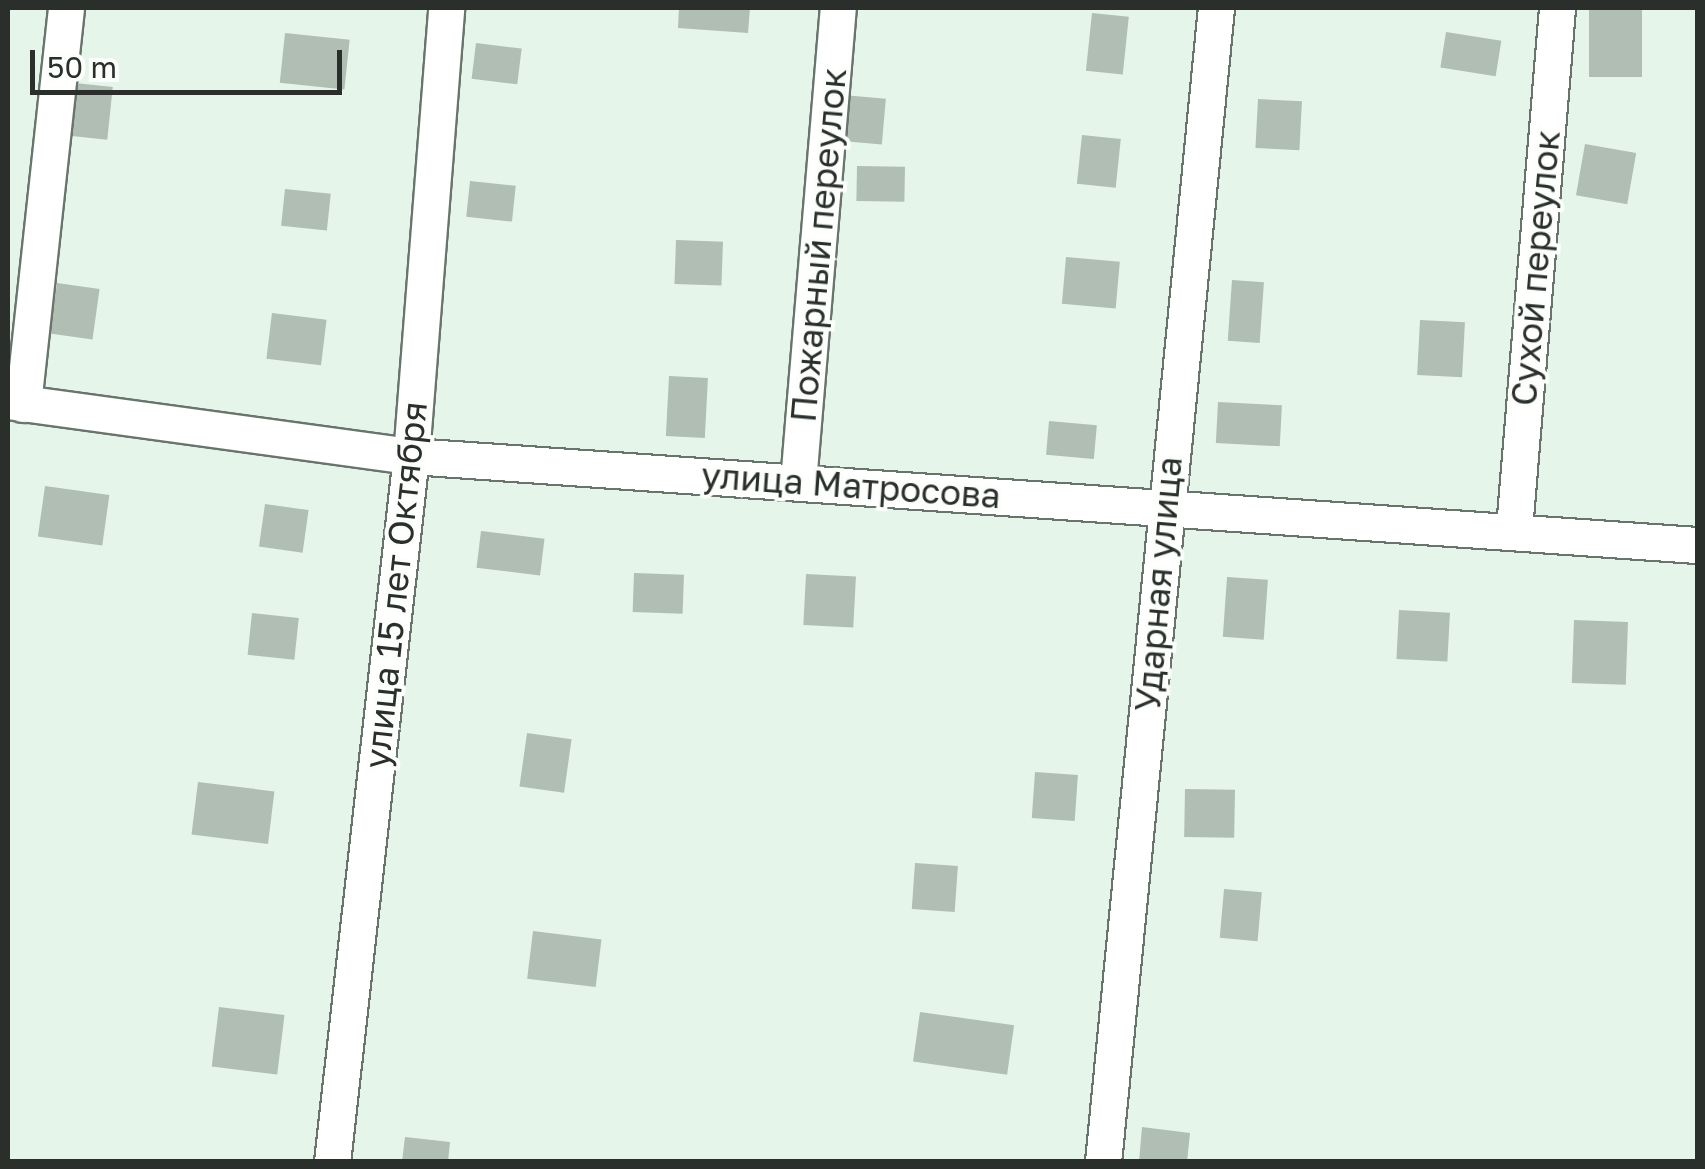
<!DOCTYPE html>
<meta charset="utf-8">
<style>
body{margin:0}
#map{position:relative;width:1705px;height:1169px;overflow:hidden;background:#e6f5ea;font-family:"Golos Text",sans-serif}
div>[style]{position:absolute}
.building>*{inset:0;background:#b0beb3;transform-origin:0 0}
.roads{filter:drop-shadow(2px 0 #69756c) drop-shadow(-2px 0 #69756c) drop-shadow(0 2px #69756c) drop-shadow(0 -2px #69756c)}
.street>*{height:35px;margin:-17.5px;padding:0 17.5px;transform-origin:17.5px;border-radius:17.5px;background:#fff}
span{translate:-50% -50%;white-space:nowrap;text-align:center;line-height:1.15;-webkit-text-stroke:8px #fcfefc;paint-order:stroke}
.street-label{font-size:35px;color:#2a2f2b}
.frame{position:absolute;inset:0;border:10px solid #2a2f2b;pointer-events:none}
.scale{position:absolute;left:30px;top:50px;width:312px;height:45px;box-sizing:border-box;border:5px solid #2a2f2b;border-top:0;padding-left:12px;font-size:30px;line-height:35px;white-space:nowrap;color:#2a2f2b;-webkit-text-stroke:8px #fcfefc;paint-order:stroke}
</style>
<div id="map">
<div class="building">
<i style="clip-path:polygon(679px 8px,750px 8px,748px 33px,678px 28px)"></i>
<i style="left:1589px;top:8px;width:53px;height:69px"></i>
<i style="left:1092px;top:13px;width:37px;height:58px;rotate:6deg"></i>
<i style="left:1446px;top:32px;width:56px;height:36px;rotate:9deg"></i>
<i style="left:285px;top:33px;width:65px;height:50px;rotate:6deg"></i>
<i style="left:476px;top:43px;width:46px;height:36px;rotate:7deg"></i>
<i style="left:75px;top:83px;width:38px;height:53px;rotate:6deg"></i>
<i style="left:843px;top:95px;width:43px;height:46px;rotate:5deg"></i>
<i style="left:1258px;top:99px;width:44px;height:49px;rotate:3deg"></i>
<i style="left:1082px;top:135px;width:39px;height:49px;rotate:6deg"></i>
<i style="left:1585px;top:144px;width:52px;height:52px;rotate:10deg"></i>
<i style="left:857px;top:166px;width:48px;height:35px;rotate:1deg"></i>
<i style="left:470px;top:181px;width:46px;height:36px;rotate:6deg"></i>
<i style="left:285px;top:189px;width:46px;height:37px;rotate:6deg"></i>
<i style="left:676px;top:240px;width:47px;height:44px;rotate:2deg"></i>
<i style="left:1066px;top:257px;width:54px;height:47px;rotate:5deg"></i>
<i style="left:1232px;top:280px;width:32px;height:61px;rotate:4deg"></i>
<i style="left:57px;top:283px;width:43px;height:51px;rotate:8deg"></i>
<i style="left:272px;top:313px;width:55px;height:46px;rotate:7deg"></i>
<i style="left:1420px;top:320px;width:45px;height:55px;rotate:3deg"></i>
<i style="left:669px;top:376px;width:39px;height:60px;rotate:3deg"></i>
<i style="left:1218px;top:402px;width:64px;height:41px;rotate:3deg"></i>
<i style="left:1049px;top:421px;width:48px;height:34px;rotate:5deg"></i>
<i style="left:45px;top:486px;width:65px;height:51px;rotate:8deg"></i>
<i style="left:265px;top:504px;width:44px;height:43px;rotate:8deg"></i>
<i style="left:481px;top:531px;width:64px;height:37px;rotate:7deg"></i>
<i style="left:634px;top:573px;width:50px;height:39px;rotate:2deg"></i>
<i style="left:806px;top:574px;width:50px;height:51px;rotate:3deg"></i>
<i style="left:1227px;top:577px;width:41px;height:60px;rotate:4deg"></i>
<i style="left:1399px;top:610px;width:51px;height:49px;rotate:3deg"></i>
<i style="left:252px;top:613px;width:47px;height:42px;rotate:6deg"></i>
<i style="left:1574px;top:620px;width:54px;height:63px;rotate:2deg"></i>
<i style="left:527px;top:733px;width:45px;height:54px;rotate:8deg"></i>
<i style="left:1035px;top:772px;width:43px;height:46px;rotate:4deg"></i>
<i style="left:198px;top:782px;width:77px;height:53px;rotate:7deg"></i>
<i style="left:1185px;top:789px;width:50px;height:48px;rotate:1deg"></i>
<i style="left:915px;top:863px;width:43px;height:46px;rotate:4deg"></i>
<i style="left:1224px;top:889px;width:38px;height:49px;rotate:5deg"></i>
<i style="left:533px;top:931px;width:69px;height:48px;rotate:7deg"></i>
<i style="left:219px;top:1007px;width:66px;height:60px;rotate:7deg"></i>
<i style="left:920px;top:1012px;width:95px;height:50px;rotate:8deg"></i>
<i style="clip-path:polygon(1142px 1127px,1190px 1133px,1187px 1162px,1139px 1162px)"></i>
<i style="clip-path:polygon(405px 1137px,450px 1142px,448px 1162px,402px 1162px)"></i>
</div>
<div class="roads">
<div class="street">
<i style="left:8px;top:401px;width:407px;rotate:7.8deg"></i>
<i style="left:411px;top:456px;width:1290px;rotate:3.96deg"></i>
<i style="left:23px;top:404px;width:398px;rotate:-83.8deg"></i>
<i style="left:798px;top:482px;width:476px;rotate:-85.2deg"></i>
<i style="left:1514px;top:529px;width:523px;rotate:-85.28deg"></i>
<i style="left:332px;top:1162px;width:710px;rotate:-83.62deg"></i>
<i style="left:411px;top:456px;width:449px;rotate:-85.5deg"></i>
<i style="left:1103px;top:1162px;width:1160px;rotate:-84.41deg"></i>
</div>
</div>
<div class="street-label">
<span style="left:818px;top:245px;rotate:-85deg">Пожарный переулок</span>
<span style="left:1535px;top:268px;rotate:-85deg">Сухой переулок</span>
<span style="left:851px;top:485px;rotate:4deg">улица Матросова</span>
<span style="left:1158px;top:584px;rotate:-85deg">Ударная улица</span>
<span style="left:395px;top:585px;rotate:-84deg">улица 15 лет Октября</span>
</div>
<div class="frame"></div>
<div class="scale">50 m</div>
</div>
